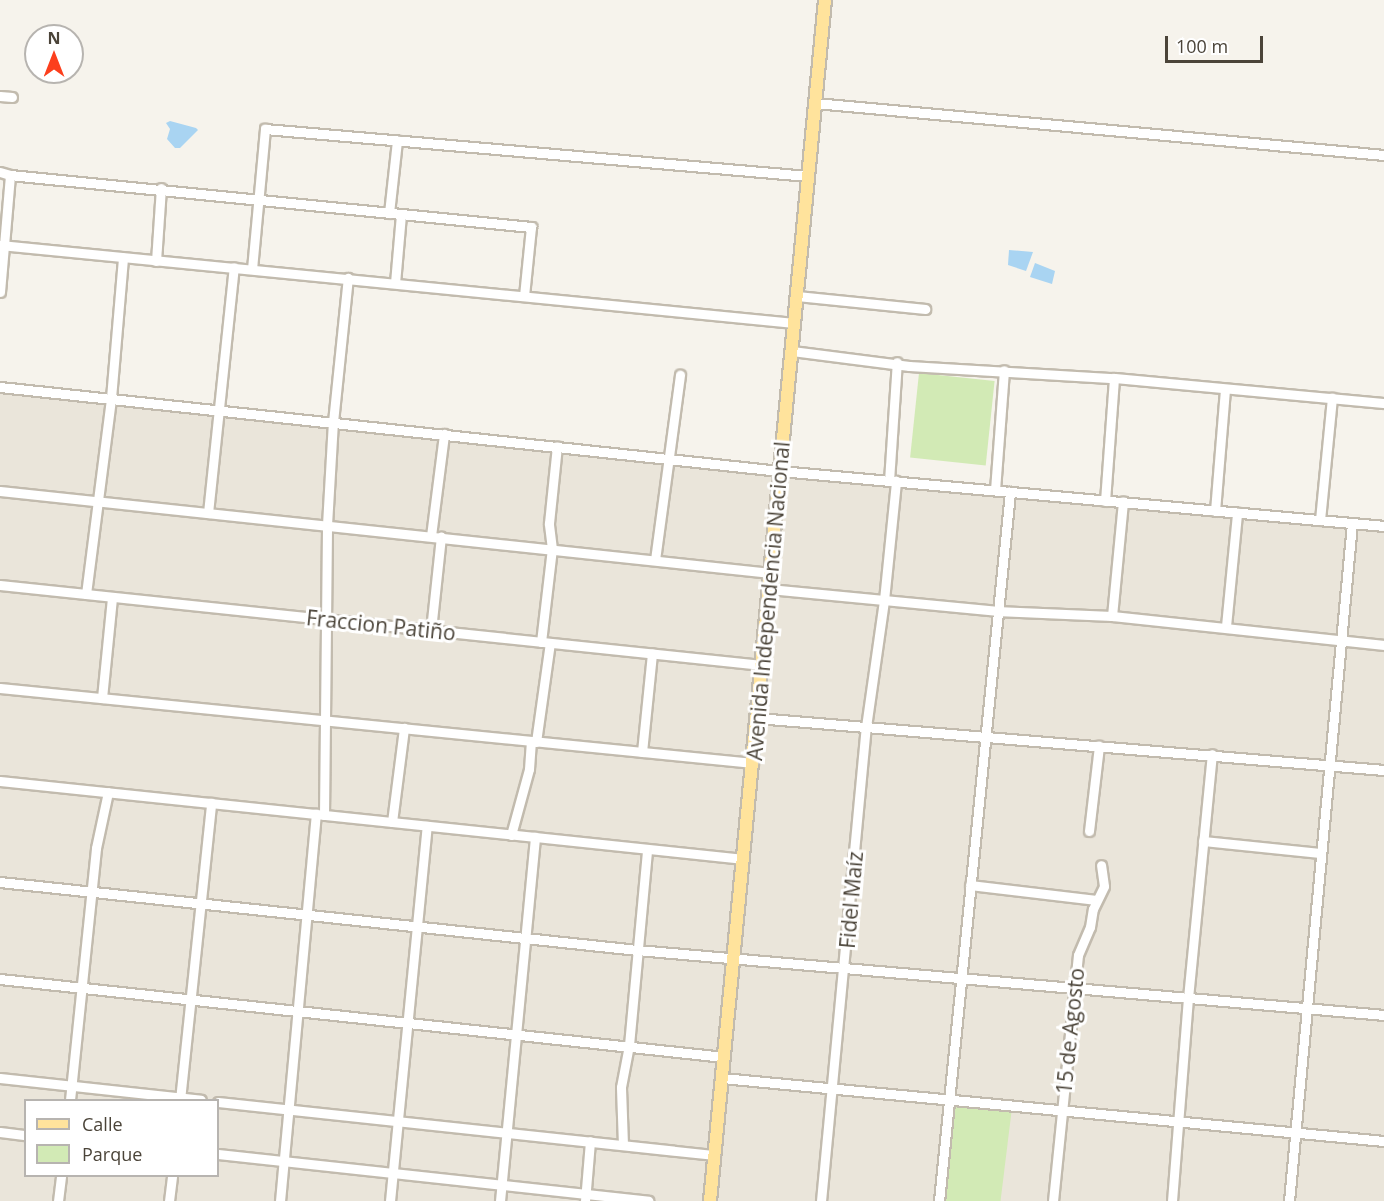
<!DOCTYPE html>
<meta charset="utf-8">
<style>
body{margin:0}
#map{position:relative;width:1384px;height:1201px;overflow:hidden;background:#f6f3ec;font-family:"Open Sans",sans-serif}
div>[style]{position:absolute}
.residential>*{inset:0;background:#eae5da}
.green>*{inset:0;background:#d2eab5;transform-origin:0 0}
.water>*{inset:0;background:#a9d4f2}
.roads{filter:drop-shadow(2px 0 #c2bbae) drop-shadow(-2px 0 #c2bbae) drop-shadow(0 2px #c2bbae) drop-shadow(0 -2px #c2bbae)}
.minor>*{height:9px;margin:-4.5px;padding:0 4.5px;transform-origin:4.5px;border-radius:4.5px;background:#fff}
.major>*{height:12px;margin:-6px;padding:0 6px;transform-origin:6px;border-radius:6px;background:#ffe39c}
span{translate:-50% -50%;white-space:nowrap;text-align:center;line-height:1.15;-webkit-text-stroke:6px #fff;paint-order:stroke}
.street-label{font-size:21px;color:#4b4439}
.legend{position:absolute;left:24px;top:1099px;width:195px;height:78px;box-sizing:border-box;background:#fff;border:2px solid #b7b4b0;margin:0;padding:8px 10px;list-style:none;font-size:18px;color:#4b4439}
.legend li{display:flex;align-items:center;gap:12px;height:30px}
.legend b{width:30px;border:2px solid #b7b4b0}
.north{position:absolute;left:24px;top:24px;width:60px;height:60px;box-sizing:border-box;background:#fff;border:2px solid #b7b4b0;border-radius:50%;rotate:0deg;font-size:16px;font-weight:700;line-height:24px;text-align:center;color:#4b4439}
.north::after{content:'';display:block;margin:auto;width:21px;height:27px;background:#fc3f1d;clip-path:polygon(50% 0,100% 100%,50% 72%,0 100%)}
.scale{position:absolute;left:1165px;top:36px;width:98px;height:27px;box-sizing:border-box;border:3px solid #4b4439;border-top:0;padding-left:8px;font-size:18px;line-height:21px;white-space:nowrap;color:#4b4439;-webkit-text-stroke:4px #fff;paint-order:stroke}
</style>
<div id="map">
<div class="residential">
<i style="clip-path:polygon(evenodd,0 387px,1384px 526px,1384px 1201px,0 1201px,0 387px,26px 1100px,218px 1100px,218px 1176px,26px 1176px,26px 1100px)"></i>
</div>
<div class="green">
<i style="left:919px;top:373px;width:76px;height:85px;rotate:6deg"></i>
<i style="left:952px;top:1104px;width:60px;height:98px;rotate:7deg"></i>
</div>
<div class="water">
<i style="clip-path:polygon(170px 121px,196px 128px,198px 130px,180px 148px,175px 148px,167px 139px,170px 129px,166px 123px)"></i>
<i style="clip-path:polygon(1009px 250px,1033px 252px,1026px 271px,1008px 265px)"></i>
<i style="clip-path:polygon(1035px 263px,1055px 271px,1052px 284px,1030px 277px)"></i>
</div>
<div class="roads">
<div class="minor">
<i style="left:0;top:96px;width:12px;rotate:5deg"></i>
<i style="left:815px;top:103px;width:571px;rotate:5.22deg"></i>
<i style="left:0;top:172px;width:10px;rotate:17deg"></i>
<i style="left:10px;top:175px;width:524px;rotate:5.7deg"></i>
<i style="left:531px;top:227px;width:69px;rotate:95.8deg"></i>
<i style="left:389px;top:213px;width:73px;rotate:-83.7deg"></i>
<i style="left:0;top:245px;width:798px;rotate:5.61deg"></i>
<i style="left:156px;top:261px;width:73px;rotate:-86.1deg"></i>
<i style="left:252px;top:269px;width:141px;rotate:-84.7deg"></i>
<i style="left:265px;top:129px;width:545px;rotate:4.95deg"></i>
<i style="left:395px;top:283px;width:69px;rotate:-85deg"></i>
<i style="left:0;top:292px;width:117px;rotate:-85.1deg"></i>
<i style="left:797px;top:296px;width:129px;rotate:5.8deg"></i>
<i style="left:792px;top:351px;width:118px;rotate:7.3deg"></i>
<i style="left:909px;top:366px;width:205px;rotate:3.4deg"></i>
<i style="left:1114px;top:378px;width:271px;rotate:5.3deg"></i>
<i style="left:0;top:387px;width:785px;rotate:6.15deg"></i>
<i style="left:780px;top:471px;width:606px;rotate:5.2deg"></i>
<i style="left:889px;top:481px;width:119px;rotate:-86.2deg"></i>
<i style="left:995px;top:490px;width:120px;rotate:-85.7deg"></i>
<i style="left:0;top:491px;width:775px;rotate:6.07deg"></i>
<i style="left:1105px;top:501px;width:123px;rotate:-85.8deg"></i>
<i style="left:1215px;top:511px;width:121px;rotate:-85.3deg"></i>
<i style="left:208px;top:513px;width:247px;rotate:-84deg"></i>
<i style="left:1320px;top:520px;width:123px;rotate:-84.4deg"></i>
<i style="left:431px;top:536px;width:103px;rotate:-82.7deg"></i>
<i style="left:655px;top:560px;width:187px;rotate:-82.3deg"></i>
<i style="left:0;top:585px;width:766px;rotate:5.99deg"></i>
<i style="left:769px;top:589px;width:228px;rotate:5.5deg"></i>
<i style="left:996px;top:611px;width:116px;rotate:2.5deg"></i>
<i style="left:1112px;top:616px;width:274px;rotate:6.1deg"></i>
<i style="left:86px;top:594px;width:198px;rotate:-82.7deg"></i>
<i style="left:111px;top:398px;width:141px;rotate:-85.1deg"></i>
<i style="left:1112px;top:616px;width:115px;rotate:-84.5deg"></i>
<i style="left:1226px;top:626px;width:114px;rotate:-84.4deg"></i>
<i style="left:431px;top:630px;width:94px;rotate:-83.9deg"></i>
<i style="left:541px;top:642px;width:94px;rotate:-83.3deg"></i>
<i style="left:552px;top:549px;width:26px;rotate:-97deg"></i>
<i style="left:549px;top:523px;width:77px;rotate:-84.1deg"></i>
<i style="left:0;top:688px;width:757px;rotate:5.69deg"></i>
<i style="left:102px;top:698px;width:101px;rotate:-84.3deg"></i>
<i style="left:757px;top:718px;width:629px;rotate:4.74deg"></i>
<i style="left:536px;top:742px;width:100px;rotate:-82deg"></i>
<i style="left:642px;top:752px;width:99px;rotate:-84.2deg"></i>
<i style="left:0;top:781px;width:748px;rotate:5.98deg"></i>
<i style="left:324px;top:815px;width:290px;rotate:-89.4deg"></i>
<i style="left:327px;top:525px;width:103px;rotate:-86.7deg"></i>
<i style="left:333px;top:422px;width:145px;rotate:-84.1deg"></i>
<i style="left:392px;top:822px;width:95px;rotate:-82.7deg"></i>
<i style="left:1089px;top:831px;width:86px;rotate:-83.3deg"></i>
<i style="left:511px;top:835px;width:68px;rotate:-74.7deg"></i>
<i style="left:529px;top:769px;width:28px;rotate:-86deg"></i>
<i style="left:1203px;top:841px;width:118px;rotate:5.9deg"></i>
<i style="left:0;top:882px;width:641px;rotate:6.09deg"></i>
<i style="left:637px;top:950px;width:750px;rotate:4.97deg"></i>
<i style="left:970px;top:885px;width:127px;rotate:6.8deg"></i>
<i style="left:0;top:979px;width:728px;rotate:6.15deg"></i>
<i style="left:0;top:1078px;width:202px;rotate:6.2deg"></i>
<i style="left:722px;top:1078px;width:665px;rotate:5.44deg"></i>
<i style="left:70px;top:1100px;width:253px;rotate:-84.1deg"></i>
<i style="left:96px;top:848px;width:57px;rotate:-77.9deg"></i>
<i style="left:180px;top:1100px;width:299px;rotate:-84deg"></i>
<i style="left:218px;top:1102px;width:500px;rotate:6.1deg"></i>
<i style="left:0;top:1132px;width:26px;rotate:7deg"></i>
<i style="left:623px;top:1145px;width:58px;rotate:-92deg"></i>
<i style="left:621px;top:1087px;width:43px;rotate:-79.2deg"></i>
<i style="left:629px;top:1045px;width:195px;rotate:-84.7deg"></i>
<i style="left:218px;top:1154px;width:433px;rotate:6.2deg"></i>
<i style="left:58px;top:1201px;width:25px;rotate:-83deg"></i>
<i style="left:169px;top:1201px;width:25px;rotate:-83deg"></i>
<i style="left:280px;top:1201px;width:389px;rotate:-84.7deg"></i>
<i style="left:390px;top:1201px;width:377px;rotate:-84.4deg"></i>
<i style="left:500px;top:1201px;width:366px;rotate:-84.5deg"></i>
<i style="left:585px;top:1201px;width:60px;rotate:-85.2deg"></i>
<i style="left:821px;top:1201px;width:476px;rotate:-84.6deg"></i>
<i style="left:866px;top:727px;width:128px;rotate:-81.9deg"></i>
<i style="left:884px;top:600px;width:120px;rotate:-84.2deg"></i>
<i style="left:939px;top:1201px;width:713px;rotate:-84.28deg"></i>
<i style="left:1053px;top:1201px;width:247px;rotate:-84.2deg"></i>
<i style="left:1078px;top:955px;width:30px;rotate:-67deg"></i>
<i style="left:1090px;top:927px;width:18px;rotate:-81deg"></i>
<i style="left:1093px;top:909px;width:25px;rotate:-64deg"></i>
<i style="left:1104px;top:886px;width:21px;rotate:-98deg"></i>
<i style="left:1172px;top:1201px;width:204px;rotate:-85.5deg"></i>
<i style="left:1188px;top:998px;width:245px;rotate:-84.4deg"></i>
<i style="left:1289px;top:1201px;width:681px;rotate:-84.69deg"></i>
</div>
<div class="major">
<i style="left:710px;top:1201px;width:1206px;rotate:-84.53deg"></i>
</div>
</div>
<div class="street-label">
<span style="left:768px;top:601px;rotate:-85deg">Avenida Independencia Nacional</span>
<span style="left:381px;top:625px;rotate:6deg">Fraccion Patiño</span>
<span style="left:851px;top:900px;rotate:-85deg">Fidel Maíz</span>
<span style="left:1070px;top:1031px;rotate:-84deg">15 de Agosto</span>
</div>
<ul class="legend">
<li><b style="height:8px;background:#ffe39c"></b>Calle</li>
<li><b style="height:16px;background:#d2eab5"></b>Parque</li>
</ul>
<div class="north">N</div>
<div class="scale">100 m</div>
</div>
